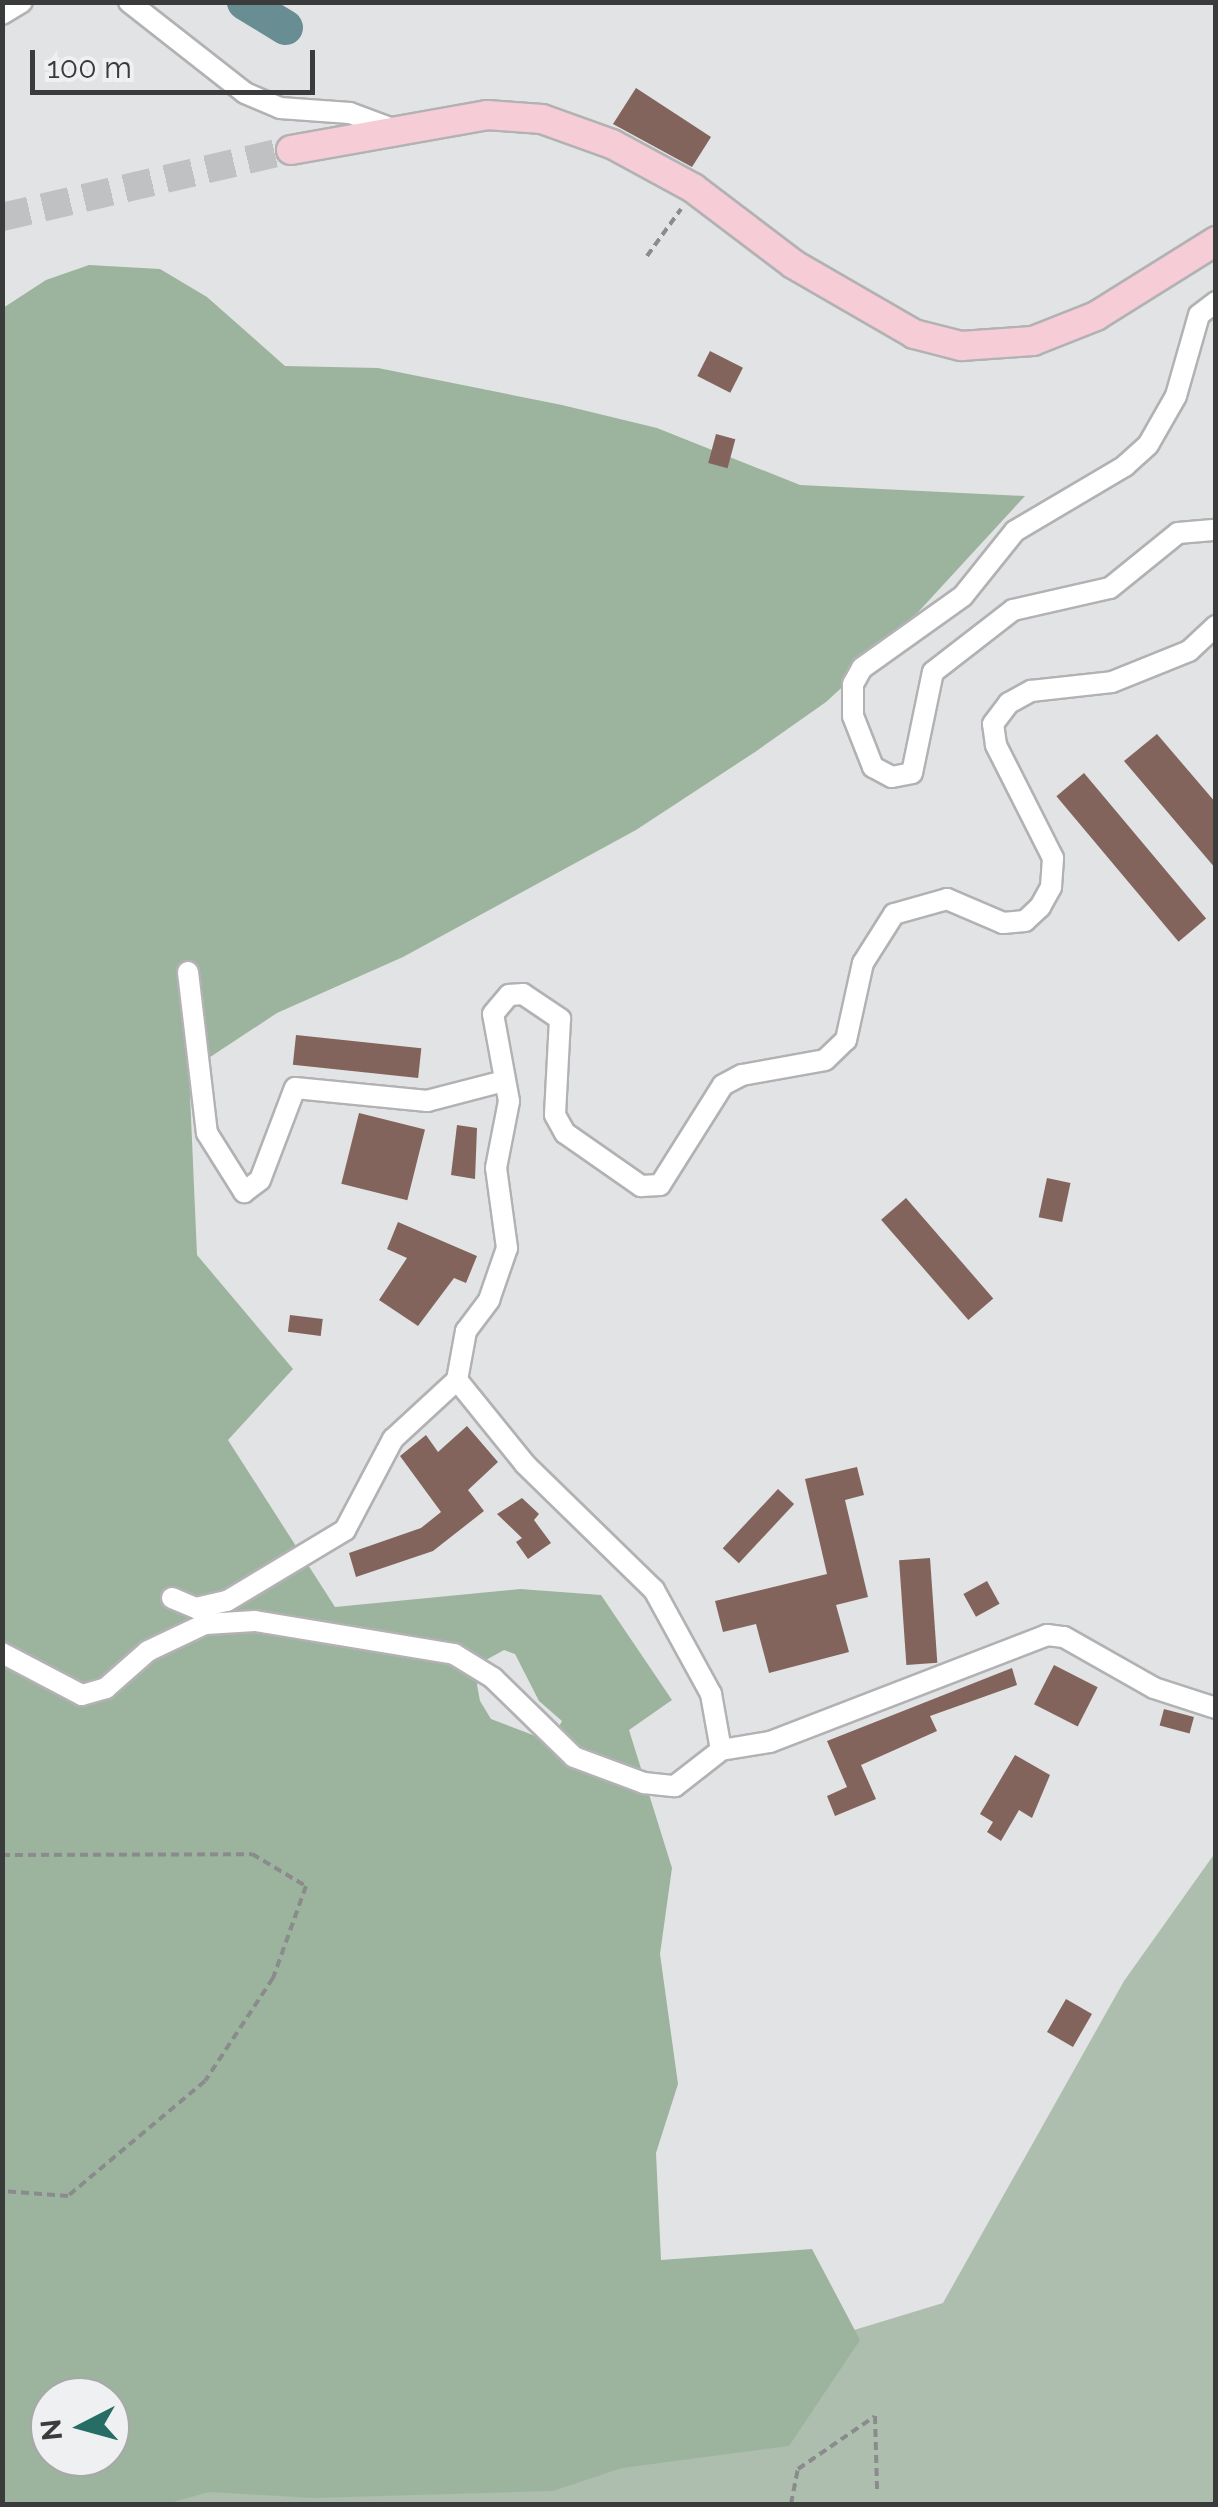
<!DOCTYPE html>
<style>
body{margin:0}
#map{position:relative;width:1218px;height:2507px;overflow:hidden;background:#e2e3e4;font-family:Raleway,sans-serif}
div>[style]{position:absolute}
.green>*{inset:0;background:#aebeae}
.forest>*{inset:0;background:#9cb49d}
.river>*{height:35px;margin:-17.5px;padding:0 17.5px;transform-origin:17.5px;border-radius:17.5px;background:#688d92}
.building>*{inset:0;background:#82645c;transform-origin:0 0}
.secondary-tunnel>*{height:28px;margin-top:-14px;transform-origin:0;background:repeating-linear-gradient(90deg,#c0c1c2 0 28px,transparent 0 42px)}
.path>*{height:4px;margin-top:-2px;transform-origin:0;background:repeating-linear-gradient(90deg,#8a8b8c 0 8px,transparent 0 13px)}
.roads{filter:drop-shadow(2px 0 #b2b2b4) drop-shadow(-2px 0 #b2b2b4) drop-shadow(0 2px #b2b2b4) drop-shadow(0 -2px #b2b2b4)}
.street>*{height:20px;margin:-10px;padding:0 10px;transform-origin:10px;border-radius:10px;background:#fff}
.secondary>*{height:28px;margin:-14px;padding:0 14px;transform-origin:14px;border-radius:14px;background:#f6ccd7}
span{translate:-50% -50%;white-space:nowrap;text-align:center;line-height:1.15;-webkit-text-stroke:10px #eff0f1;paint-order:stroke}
.frame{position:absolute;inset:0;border:5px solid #3a3b3b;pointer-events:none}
.north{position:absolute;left:30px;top:2377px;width:100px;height:100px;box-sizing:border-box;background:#eff0f1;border:2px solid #a7a8a8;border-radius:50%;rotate:264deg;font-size:28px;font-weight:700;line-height:40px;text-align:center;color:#3a3b3b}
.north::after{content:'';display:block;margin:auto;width:35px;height:45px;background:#266e65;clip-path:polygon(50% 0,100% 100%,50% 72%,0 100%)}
.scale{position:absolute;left:30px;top:50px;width:285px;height:45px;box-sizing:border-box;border:5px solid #3a3b3b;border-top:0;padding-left:12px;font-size:30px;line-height:35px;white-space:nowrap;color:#3a3b3b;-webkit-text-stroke:8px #eff0f1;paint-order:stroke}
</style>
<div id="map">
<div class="green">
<i style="clip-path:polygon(1215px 1853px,1215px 2504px,106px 2504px,653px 2391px,943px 2303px,1124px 1981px)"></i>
</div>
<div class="forest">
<i style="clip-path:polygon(evenodd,89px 265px,160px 269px,207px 297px,285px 366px,378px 368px,562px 405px,657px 428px,800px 485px,1025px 496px,886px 647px,826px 702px,755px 752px,636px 830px,403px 957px,277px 1013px,189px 1071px,197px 1255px,293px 1369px,228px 1440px,335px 1607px,520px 1589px,601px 1595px,672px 1700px,629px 1730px,672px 1868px,660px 1954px,678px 2084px,656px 2153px,661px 2260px,812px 2249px,860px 2340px,789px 2446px,622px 2468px,553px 2491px,313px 2498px,209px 2492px,166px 2504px,3px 2504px,3px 308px,46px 280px,89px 265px,504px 1650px,515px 1654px,539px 1701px,562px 1721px,551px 1742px,491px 1719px,480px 1701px,477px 1685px,486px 1660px,504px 1650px,89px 265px,50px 2397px,110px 2397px,110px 2457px,50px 2457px,50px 2397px)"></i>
</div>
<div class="river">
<i style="left:244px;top:2px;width:48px;rotate:31.4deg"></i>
</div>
<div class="building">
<i style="clip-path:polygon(636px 88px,711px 137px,692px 167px,613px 124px)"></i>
<i style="left:710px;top:351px;width:37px;height:28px;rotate:27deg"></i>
<i style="left:716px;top:434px;width:20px;height:30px;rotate:15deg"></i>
<i style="clip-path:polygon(1157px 734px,1216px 803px,1216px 869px,1124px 761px)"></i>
<i style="left:1084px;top:773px;width:190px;height:36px;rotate:50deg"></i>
<i style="left:296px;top:1035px;width:126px;height:30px;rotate:6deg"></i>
<i style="left:359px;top:1113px;width:68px;height:73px;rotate:14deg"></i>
<i style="clip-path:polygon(457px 1125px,477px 1128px,475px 1179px,451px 1175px)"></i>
<i style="left:1047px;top:1178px;width:24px;height:40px;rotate:12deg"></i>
<i style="left:906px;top:1198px;width:133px;height:33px;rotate:49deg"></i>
<i style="clip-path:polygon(398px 1222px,477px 1256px,466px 1283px,454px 1278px,418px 1326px,379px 1300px,407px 1258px,387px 1249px)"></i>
<i style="left:290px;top:1315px;width:33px;height:17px;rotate:7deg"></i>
<i style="clip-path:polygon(467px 1426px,498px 1462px,468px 1490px,484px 1511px,433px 1551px,356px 1577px,349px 1553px,421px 1528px,441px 1512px,400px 1456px,426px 1435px,438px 1452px)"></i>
<i style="clip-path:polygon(857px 1467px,864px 1495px,845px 1500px,868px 1597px,836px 1605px,849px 1652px,769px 1673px,756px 1624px,723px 1632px,715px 1601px,827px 1574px,805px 1479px)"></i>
<i style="left:778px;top:1489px;width:22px;height:81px;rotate:43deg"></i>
<i style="clip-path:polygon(522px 1498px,539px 1514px,534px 1520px,551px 1543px,528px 1559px,516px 1542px,522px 1538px,497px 1514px)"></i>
<i style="left:930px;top:1558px;width:105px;height:31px;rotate:86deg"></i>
<i style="left:987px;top:1581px;width:26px;height:27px;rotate:61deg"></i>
<i style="left:1054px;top:1665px;width:49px;height:44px;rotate:27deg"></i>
<i style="clip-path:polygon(1012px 1668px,1017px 1685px,930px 1716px,937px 1731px,861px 1765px,876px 1799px,835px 1816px,827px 1796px,847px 1787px,827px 1741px)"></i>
<i style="left:1164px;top:1709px;width:31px;height:17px;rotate:15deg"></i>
<i style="clip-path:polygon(1015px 1755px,1050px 1775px,1032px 1818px,1019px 1810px,1001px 1841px,987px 1832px,993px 1822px,980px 1814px)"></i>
<i style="left:1066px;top:1999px;width:30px;height:38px;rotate:30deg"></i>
</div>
<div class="secondary-tunnel">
<i style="left:2px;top:217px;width:297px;rotate:-13.1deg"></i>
</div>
<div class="path">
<i style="left:647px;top:256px;width:58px;rotate:-54.1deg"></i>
<i style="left:2px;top:1855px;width:250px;rotate:-0.2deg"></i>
<i style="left:252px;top:1854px;width:63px;rotate:30.7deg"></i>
<i style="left:306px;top:1886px;width:98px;rotate:109.7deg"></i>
<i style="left:273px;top:1978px;width:123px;rotate:123.4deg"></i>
<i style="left:205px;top:2081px;width:179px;rotate:140deg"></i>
<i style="left:68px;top:2196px;width:66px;rotate:-175.7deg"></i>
<i style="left:875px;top:2416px;width:73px;rotate:88.4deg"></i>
<i style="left:791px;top:2504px;width:36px;rotate:-79deg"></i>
<i style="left:798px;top:2469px;width:93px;rotate:-34.5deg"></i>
</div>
<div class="roads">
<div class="street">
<i style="left:129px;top:2px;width:147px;rotate:38.1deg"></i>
<i style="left:245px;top:93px;width:38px;rotate:23deg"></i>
<i style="left:280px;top:108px;width:70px;rotate:4.1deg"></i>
<i style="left:350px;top:113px;width:43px;rotate:20.6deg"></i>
<i style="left:2px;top:14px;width:23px;rotate:-31deg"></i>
<i style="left:1216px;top:302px;width:21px;rotate:143deg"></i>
<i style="left:1199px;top:315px;width:84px;rotate:105.9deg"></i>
<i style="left:1176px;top:396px;width:56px;rotate:119.7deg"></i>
<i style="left:1148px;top:445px;width:31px;rotate:138deg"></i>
<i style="left:1125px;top:466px;width:128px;rotate:149.4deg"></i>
<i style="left:1015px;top:531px;width:83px;rotate:128.7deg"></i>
<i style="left:963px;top:596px;width:124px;rotate:144.5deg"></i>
<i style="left:862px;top:668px;width:18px;rotate:119deg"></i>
<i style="left:853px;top:684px;width:32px;rotate:90deg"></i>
<i style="left:853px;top:716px;width:55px;rotate:68.6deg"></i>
<i style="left:873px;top:767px;width:21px;rotate:28deg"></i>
<i style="left:892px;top:777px;width:20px;rotate:-11deg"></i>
<i style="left:912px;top:773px;width:103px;rotate:-78.3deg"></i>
<i style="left:933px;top:672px;width:101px;rotate:-37.8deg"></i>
<i style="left:1013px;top:610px;width:99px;rotate:-12.8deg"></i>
<i style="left:1110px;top:588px;width:87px;rotate:-39deg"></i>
<i style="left:1178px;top:533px;width:38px;rotate:-5deg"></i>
<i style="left:188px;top:972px;width:162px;rotate:83.3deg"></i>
<i style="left:207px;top:1133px;width:70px;rotate:57.9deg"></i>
<i style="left:244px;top:1192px;width:20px;rotate:-37deg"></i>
<i style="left:260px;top:1180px;width:98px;rotate:-69.2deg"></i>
<i style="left:295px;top:1088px;width:133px;rotate:5.6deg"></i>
<i style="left:427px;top:1101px;width:80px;rotate:-14.6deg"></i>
<i style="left:172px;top:1598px;width:26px;rotate:23deg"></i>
<i style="left:196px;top:1608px;width:32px;rotate:-13deg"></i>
<i style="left:227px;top:1601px;width:138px;rotate:-31deg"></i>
<i style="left:345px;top:1530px;width:103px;rotate:-62.2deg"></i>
<i style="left:393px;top:1439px;width:87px;rotate:-42.7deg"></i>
<i style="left:2px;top:1653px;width:90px;rotate:27.7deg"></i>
<i style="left:82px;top:1695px;width:25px;rotate:-16deg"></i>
<i style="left:106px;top:1688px;width:56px;rotate:-41.4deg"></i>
<i style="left:148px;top:1651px;width:63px;rotate:-25.3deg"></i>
<i style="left:205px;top:1624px;width:50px;rotate:-3.4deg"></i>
<i style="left:255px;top:1621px;width:202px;rotate:9.4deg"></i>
<i style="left:454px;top:1654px;width:46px;rotate:31.6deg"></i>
<i style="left:493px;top:1678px;width:113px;rotate:44.3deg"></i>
<i style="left:574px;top:1757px;width:75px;rotate:20.4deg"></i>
<i style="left:644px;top:1783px;width:31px;rotate:6deg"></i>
<i style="left:675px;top:1786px;width:58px;rotate:-38deg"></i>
<i style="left:721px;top:1750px;width:50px;rotate:-9.3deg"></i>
<i style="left:770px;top:1742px;width:297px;rotate:-21.1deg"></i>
<i style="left:1047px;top:1635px;width:17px;rotate:7deg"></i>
<i style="left:1064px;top:1637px;width:103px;rotate:29.5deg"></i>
<i style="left:1154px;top:1688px;width:65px;rotate:17.9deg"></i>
<i style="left:721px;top:1750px;width:57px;rotate:-100.1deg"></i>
<i style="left:711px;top:1694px;width:119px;rotate:-118.7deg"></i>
<i style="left:654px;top:1590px;width:180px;rotate:-135.7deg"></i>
<i style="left:525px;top:1464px;width:108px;rotate:-129deg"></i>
<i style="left:457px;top:1380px;width:50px;rotate:-79.6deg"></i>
<i style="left:466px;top:1331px;width:39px;rotate:-53deg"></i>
<i style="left:489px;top:1300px;width:55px;rotate:-70.9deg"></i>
<i style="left:507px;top:1248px;width:81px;rotate:-97.8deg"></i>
<i style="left:496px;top:1168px;width:68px;rotate:-79deg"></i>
<i style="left:509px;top:1101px;width:88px;rotate:-100.4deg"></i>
<i style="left:493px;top:1014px;width:25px;rotate:-50deg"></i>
<i style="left:509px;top:995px;width:14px;rotate:-4deg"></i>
<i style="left:523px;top:994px;width:45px;rotate:34deg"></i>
<i style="left:560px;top:1019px;width:96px;rotate:93deg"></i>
<i style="left:555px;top:1115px;width:21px;rotate:61deg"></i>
<i style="left:565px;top:1133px;width:93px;rotate:34.9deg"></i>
<i style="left:641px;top:1186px;width:19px;rotate:-3deg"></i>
<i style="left:660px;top:1185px;width:118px;rotate:-57.8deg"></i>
<i style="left:723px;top:1085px;width:21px;rotate:-28deg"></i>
<i style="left:742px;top:1075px;width:84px;rotate:-10.2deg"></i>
<i style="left:825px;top:1060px;width:29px;rotate:-44deg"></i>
<i style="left:846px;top:1040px;width:79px;rotate:-77.6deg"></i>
<i style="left:863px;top:963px;width:58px;rotate:-57.7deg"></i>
<i style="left:894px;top:914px;width:55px;rotate:-15.8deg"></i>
<i style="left:947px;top:899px;width:61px;rotate:23.2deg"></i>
<i style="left:1003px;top:923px;width:22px;rotate:-5deg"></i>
<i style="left:1025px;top:921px;width:21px;rotate:-43deg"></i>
<i style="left:1040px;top:907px;width:23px;rotate:-61deg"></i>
<i style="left:1051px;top:887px;width:29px;rotate:-86deg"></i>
<i style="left:1053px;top:858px;width:127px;rotate:-116.8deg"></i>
<i style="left:996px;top:745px;width:21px;rotate:-98deg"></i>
<i style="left:993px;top:724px;width:26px;rotate:-53deg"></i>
<i style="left:1009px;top:703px;width:25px;rotate:-29deg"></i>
<i style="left:1031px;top:691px;width:81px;rotate:-6.3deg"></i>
<i style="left:1112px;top:682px;width:83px;rotate:-21.9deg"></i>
<i style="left:1189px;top:651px;width:37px;rotate:-43deg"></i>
</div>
<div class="secondary">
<i style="left:291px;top:150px;width:199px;rotate:-10.1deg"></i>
<i style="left:487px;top:115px;width:55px;rotate:4.2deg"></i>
<i style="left:542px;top:119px;width:74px;rotate:19.7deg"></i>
<i style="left:612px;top:144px;width:92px;rotate:28.5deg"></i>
<i style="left:693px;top:188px;width:126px;rotate:37.2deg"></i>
<i style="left:793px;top:264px;width:140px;rotate:30deg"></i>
<i style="left:914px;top:334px;width:49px;rotate:14.3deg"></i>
<i style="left:961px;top:346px;width:72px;rotate:-4deg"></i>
<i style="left:1033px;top:341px;width:68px;rotate:-21.6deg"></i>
<i style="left:1096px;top:316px;width:142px;rotate:-32deg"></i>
</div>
</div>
<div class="frame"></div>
<div class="north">N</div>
<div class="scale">100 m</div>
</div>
